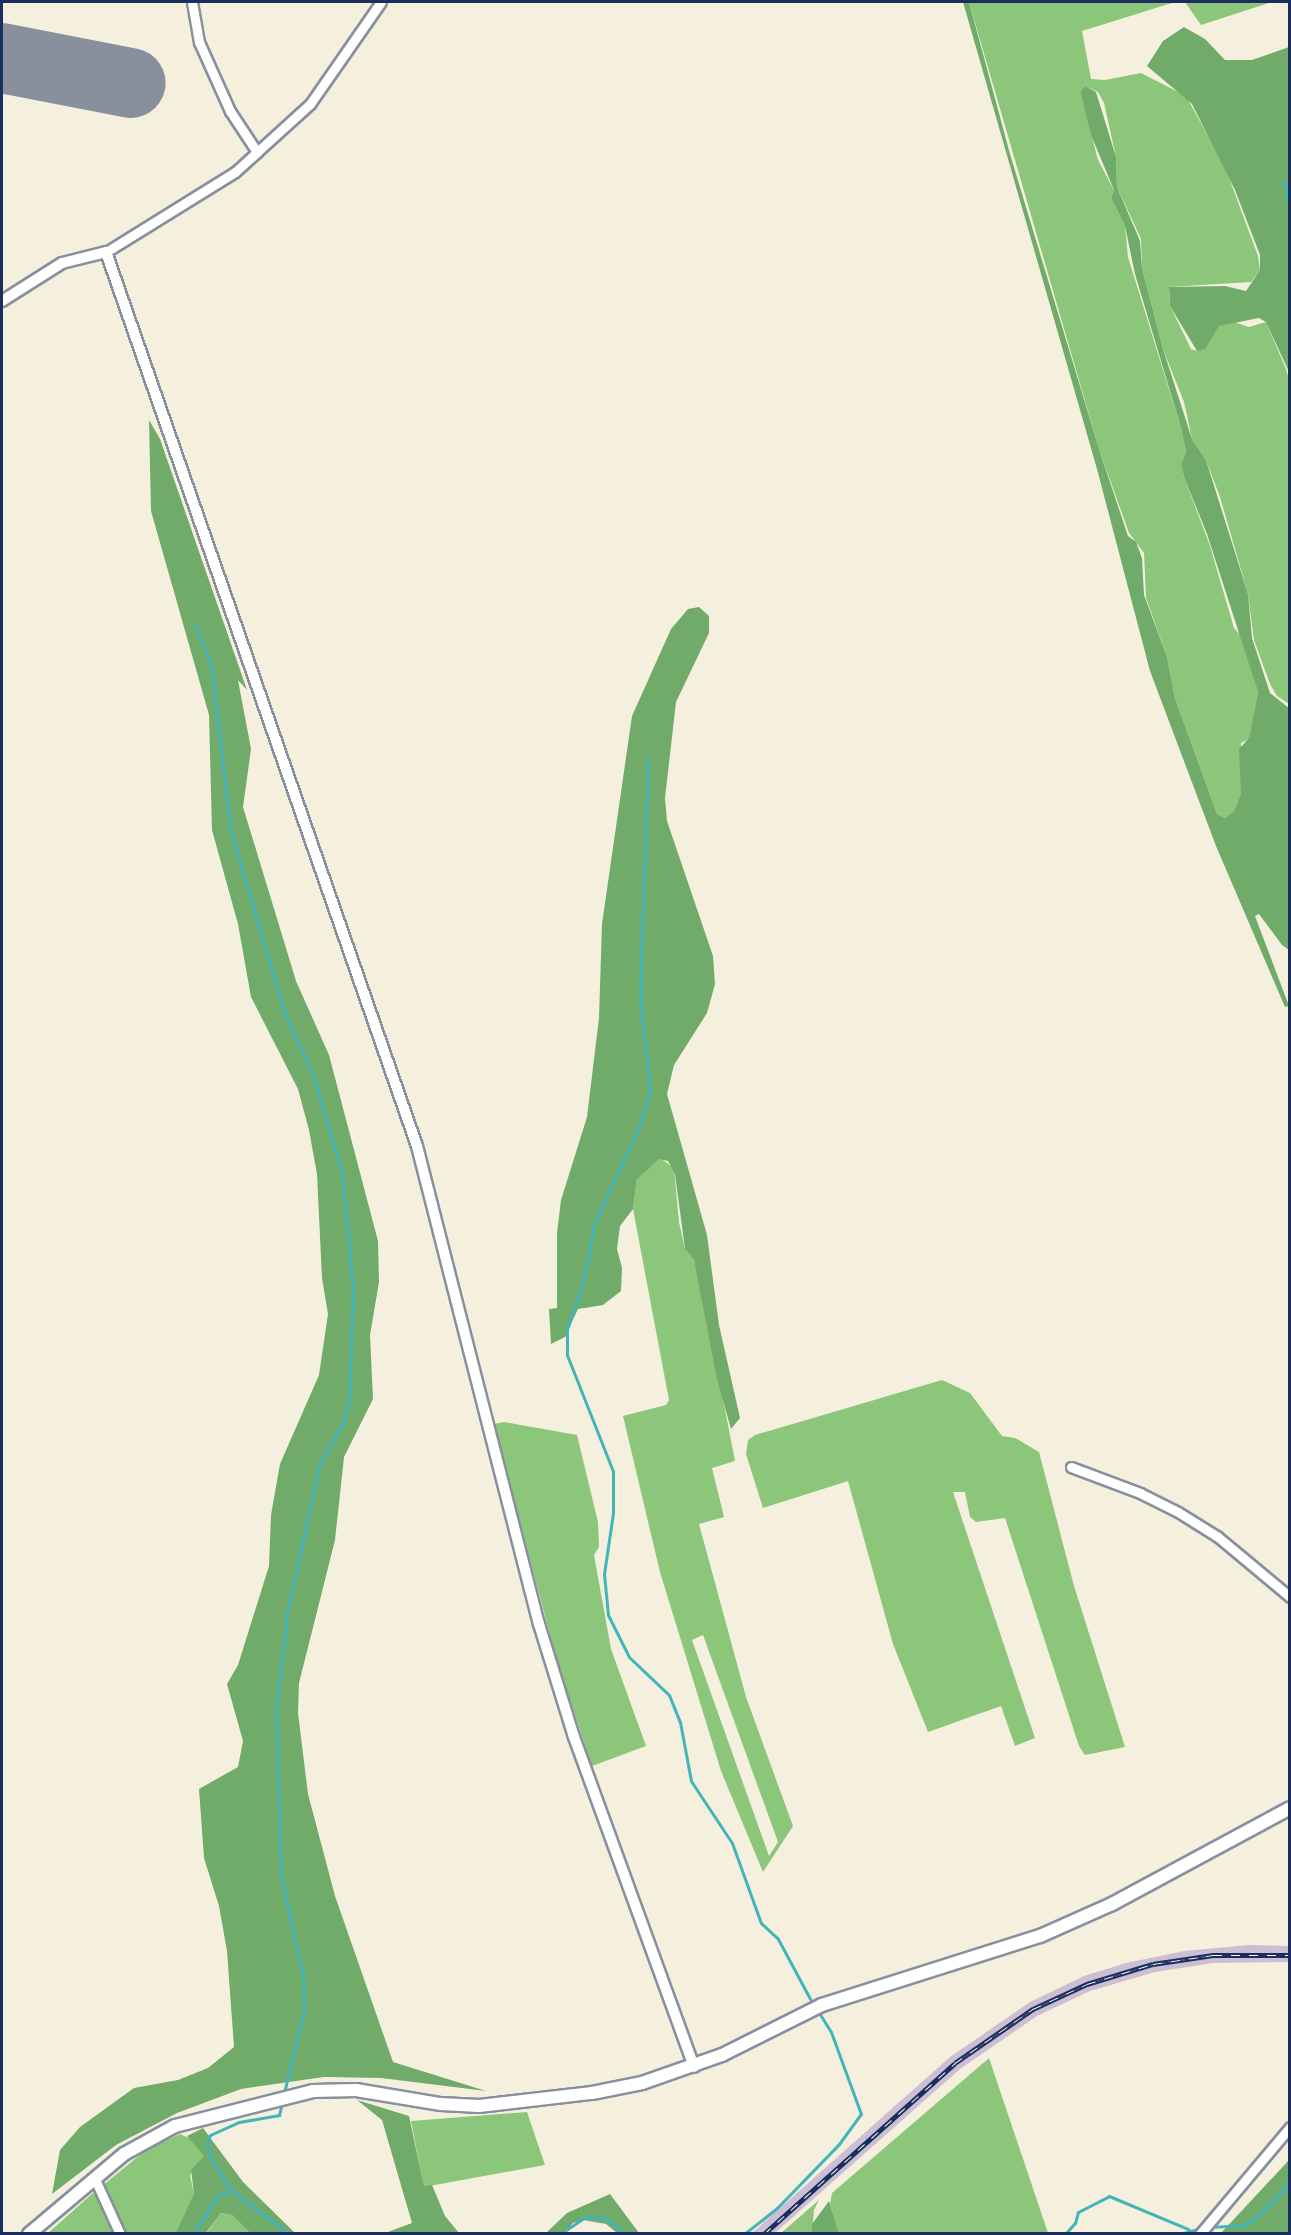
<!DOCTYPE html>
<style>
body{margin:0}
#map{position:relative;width:1291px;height:2235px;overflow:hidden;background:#f4f0dd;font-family:Caveat,sans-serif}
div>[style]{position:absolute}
.industrial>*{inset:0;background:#ccbfd4}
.green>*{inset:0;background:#8cc67a}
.forest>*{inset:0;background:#71ab6a}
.stream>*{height:3px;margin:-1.5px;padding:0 1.5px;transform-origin:1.5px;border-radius:1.5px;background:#44b4bb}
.runway>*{height:70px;margin:-35px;padding:0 35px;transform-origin:35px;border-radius:35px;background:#88909e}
.roads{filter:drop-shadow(2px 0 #88909e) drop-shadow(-2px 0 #88909e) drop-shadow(0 2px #88909e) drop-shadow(0 -2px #88909e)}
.minor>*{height:9px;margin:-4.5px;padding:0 4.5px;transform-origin:4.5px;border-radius:4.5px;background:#fff}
.tertiary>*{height:10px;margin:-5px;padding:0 5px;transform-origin:5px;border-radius:5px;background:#fff}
.secondary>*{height:12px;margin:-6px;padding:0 6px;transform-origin:6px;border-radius:6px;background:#fff}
.rail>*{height:5px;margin-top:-2.5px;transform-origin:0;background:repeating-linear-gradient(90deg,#fdfcf7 0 9px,#1b2f5e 0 18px);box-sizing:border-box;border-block:2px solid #1b2f5e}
span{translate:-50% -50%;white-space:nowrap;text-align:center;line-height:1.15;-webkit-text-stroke:4.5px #fdfcf7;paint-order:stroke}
.frame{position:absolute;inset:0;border:3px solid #1b2f5e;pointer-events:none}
</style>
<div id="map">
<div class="industrial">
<i style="clip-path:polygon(1249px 1945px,1289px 1946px,1289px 1962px,1213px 1963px,1155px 1972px,1090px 1991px,1037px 2016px,960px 2069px,775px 2233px,752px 2233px,950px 2057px,1030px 2002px,1084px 1976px,1126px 1963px,1184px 1951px)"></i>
</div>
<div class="green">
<i style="clip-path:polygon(969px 2px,1175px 2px,1082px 31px,1091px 79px,1105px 80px,1141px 73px,1186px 96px,1225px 167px,1258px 256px,1260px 270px,1251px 282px,1169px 287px,1170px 306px,1191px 349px,1197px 351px,1218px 326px,1234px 322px,1249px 327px,1266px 322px,1286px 369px,1290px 383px,1289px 704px,1277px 696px,1270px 684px,1254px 640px,1248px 594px,1220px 497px,1206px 460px,1192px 439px,1184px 402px,1163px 349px,1142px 268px,1141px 239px,1117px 187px,1116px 157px,1104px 103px,1098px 92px,1085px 86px,1080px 91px,1098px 160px,1114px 190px,1111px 198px,1125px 226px,1128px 257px,1181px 428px,1186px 452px,1181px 464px,1184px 477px,1210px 546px,1234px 628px,1242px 637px,1258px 692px,1249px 739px,1241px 743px,1241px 793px,1234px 811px,1225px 818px,1217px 814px,1175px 698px,1167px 657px,1146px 598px,1144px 553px,1129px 533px,1099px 449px)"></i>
<i style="clip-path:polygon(1185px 2px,1272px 2px,1201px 25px)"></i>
<i style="clip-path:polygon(evenodd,660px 1158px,674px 1168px,679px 1222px,685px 1249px,694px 1260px,706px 1312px,735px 1461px,712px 1468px,724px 1517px,699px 1524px,746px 1697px,793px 1826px,763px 1872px,721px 1771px,660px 1572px,623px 1416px,666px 1405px,669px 1400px,633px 1209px,637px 1178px,660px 1158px,703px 1635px,778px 1842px,769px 1856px,692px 1640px,703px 1635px)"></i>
<i style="clip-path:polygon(942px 1380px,970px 1393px,1002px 1436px,1015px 1438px,1039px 1452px,1074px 1586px,1125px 1747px,1085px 1755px,1079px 1746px,1005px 1518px,976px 1522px,970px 1517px,965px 1492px,953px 1492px,1035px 1738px,1015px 1746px,1001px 1706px,928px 1732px,893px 1644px,848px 1481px,763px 1508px,746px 1454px,748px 1440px,755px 1435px)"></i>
<i style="clip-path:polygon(504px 1422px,577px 1435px,598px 1522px,599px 1547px,594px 1555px,611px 1649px,646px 1746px,592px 1766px,557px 1661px,494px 1424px)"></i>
<i style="clip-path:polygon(989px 2058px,1048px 2233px,839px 2233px,830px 2204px,832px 2193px)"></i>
<i style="clip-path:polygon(527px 2112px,545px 2165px,424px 2187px,411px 2121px)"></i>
<i style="clip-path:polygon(180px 2134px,193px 2140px,205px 2156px,190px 2175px,194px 2194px,181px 2226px,176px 2233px,124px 2233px,102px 2186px,147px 2149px)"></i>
<i style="clip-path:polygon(93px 2193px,97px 2194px,117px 2234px,47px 2234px)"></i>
<i style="clip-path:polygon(819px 2200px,814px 2210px,812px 2233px,780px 2234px)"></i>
<i style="clip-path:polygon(221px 2213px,232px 2215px,250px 2233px,206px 2234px)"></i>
</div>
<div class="forest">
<i style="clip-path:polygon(963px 2px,969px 2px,1010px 154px,1099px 449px,1128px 536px,1136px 542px,1142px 558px,1144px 595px,1167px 657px,1175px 698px,1217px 814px,1225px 818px,1234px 811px,1241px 793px,1239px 749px,1249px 738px,1258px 692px,1207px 534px,1184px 477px,1181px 464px,1186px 452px,1181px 428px,1135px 274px,1125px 226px,1111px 198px,1114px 190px,1091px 135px,1080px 91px,1085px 86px,1096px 92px,1116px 157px,1117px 187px,1140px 241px,1142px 268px,1163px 349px,1192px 439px,1206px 460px,1248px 594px,1252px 638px,1270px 693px,1289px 708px,1289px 950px,1282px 945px,1259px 914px,1255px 916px,1289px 1006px,1285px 1007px,1216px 846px,1150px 671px,1097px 469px)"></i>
<i style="clip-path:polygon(1184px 27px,1205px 39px,1225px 60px,1252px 60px,1289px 47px,1289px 372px,1266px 322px,1259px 318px,1219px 326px,1205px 349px,1197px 351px,1170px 306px,1169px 287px,1225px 286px,1246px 291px,1260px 270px,1260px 255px,1235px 190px,1192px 104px,1147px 66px,1163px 41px)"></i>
<i style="clip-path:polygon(149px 420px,160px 439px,247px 690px,238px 680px,251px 749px,243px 807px,296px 981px,329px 1055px,378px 1241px,379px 1282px,370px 1335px,373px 1399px,344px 1457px,335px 1540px,299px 1683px,298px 1713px,308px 1794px,335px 1896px,393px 2062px,486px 2091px,381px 2078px,324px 2077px,241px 2089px,177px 2113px,116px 2145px,52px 2194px,60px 2150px,80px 2127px,134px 2088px,178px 2080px,208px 2068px,234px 2047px,227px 1951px,219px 1906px,204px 1858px,199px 1789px,238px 1767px,243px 1741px,227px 1684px,238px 1665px,269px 1566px,271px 1515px,280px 1464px,319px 1375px,328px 1314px,322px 1278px,317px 1174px,309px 1130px,298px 1089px,251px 997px,238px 924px,212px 830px,209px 715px,151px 511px)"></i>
<i style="clip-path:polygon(699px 607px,709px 616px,709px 633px,676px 702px,665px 798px,667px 821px,713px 956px,715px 984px,707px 1013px,674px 1065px,667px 1094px,707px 1235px,719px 1325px,740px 1418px,731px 1429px,717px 1379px,694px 1260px,685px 1249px,675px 1174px,668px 1161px,659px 1159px,637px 1179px,633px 1209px,620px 1226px,617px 1249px,622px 1268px,621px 1291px,603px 1305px,578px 1309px,565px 1337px,551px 1344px,549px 1309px,557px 1308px,557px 1233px,561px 1200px,587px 1117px,599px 1018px,602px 924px,632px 716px,671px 629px,688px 609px)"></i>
<i style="clip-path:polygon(357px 2100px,409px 2116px,424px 2186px,432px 2185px,445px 2216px,459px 2233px,385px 2233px,412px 2223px,382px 2120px)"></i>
<i style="clip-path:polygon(203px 2128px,243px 2182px,295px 2233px,250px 2233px,232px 2215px,221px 2213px,206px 2233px,176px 2233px,194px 2194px,191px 2170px,204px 2156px,187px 2136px)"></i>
<i style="clip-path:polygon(1289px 2160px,1289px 2233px,1221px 2233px)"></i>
<i style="clip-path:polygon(610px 2194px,639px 2233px,617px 2233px,606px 2224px,583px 2220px,573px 2223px,565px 2233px,546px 2233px,567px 2213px)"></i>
<i style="clip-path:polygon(829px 2201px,839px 2233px,812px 2233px,812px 2224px)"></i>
</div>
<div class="stream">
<i style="left:1283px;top:181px;width:27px;rotate:75deg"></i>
<i style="left:195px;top:625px;width:41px;rotate:67.2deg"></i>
<i style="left:211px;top:663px;width:170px;rotate:83.3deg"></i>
<i style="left:231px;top:832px;width:190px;rotate:73.5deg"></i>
<i style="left:285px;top:1014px;width:67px;rotate:65.3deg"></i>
<i style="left:313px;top:1075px;width:102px;rotate:73.5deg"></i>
<i style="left:342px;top:1173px;width:118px;rotate:84.6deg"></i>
<i style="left:353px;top:1290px;width:110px;rotate:92.1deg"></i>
<i style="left:349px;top:1400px;width:23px;rotate:105deg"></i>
<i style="left:343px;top:1422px;width:50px;rotate:118.6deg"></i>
<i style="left:319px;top:1466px;width:145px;rotate:102.3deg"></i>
<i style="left:288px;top:1608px;width:100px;rotate:96.9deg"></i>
<i style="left:276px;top:1707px;width:169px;rotate:88.3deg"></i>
<i style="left:281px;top:1876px;width:101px;rotate:77.5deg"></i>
<i style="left:303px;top:1975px;width:34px;rotate:88deg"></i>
<i style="left:304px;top:2009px;width:86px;rotate:103.4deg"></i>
<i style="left:648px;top:758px;width:238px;rotate:91.9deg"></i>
<i style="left:640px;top:996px;width:96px;rotate:84deg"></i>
<i style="left:650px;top:1091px;width:37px;rotate:107deg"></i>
<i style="left:639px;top:1126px;width:106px;rotate:114.6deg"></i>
<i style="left:595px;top:1222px;width:69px;rotate:101.6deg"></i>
<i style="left:581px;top:1290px;width:41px;rotate:109.7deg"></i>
<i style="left:567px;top:1329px;width:26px;rotate:90deg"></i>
<i style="left:567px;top:1355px;width:125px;rotate:68.4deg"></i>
<i style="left:613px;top:1471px;width:42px;rotate:90deg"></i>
<i style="left:613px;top:1513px;width:62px;rotate:98.4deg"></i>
<i style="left:604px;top:1574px;width:41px;rotate:84.4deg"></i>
<i style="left:608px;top:1615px;width:47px;rotate:63.4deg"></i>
<i style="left:629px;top:1657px;width:55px;rotate:43.5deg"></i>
<i style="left:669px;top:1695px;width:29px;rotate:68deg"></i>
<i style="left:680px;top:1722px;width:60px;rotate:79.4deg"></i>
<i style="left:691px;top:1781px;width:74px;rotate:56.5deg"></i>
<i style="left:732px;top:1843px;width:85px;rotate:70.1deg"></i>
<i style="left:761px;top:1923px;width:23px;rotate:43deg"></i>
<i style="left:778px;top:1939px;width:76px;rotate:61.8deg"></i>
<i style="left:231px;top:2190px;width:37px;rotate:-123deg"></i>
<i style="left:211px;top:2159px;width:16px;rotate:-105deg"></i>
<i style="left:207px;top:2144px;width:9px;rotate:-72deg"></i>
<i style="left:210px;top:2135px;width:32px;rotate:-24deg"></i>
<i style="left:239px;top:2122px;width:41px;rotate:-9.9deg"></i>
<i style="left:279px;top:2115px;width:12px;rotate:-76deg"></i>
<i style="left:1210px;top:2227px;width:33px;rotate:-3deg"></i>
<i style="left:1243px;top:2225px;width:13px;rotate:-27deg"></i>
<i style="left:1255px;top:2219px;width:50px;rotate:-45.8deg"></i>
<i style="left:193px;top:2234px;width:45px;rotate:-57.7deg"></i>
<i style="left:217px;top:2196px;width:15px;rotate:-23deg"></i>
<i style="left:231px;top:2190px;width:73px;rotate:37.2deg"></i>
<i style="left:560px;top:2234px;width:30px;rotate:-34deg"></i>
<i style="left:585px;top:2217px;width:22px;rotate:5deg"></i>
<i style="left:607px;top:2219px;width:23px;rotate:41deg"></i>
<i style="left:744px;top:2234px;width:42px;rotate:-38.2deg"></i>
<i style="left:777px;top:2208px;width:89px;rotate:-45.9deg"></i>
<i style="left:839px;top:2144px;width:37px;rotate:-54deg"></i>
<i style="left:861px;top:2114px;width:87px;rotate:-110.1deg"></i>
<i style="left:831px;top:2032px;width:25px;rotate:-122deg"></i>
<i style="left:1065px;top:2234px;width:15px;rotate:-48deg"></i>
<i style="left:1075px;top:2223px;width:11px;rotate:-75deg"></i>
<i style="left:1078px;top:2212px;width:35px;rotate:-27deg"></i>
<i style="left:1109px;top:2196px;width:86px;rotate:22.7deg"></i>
<i style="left:1180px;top:2234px;width:22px;rotate:-16deg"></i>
</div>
<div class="runway">
<i style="left:2px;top:58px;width:131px;rotate:11deg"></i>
</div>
<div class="roads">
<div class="minor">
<i style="left:192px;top:2px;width:41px;rotate:80.1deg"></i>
<i style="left:199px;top:42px;width:76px;rotate:65.8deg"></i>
<i style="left:230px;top:111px;width:49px;rotate:56.6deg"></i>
<i style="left:106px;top:252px;width:152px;rotate:-31.8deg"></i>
<i style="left:235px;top:172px;width:30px;rotate:-42deg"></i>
<i style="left:257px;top:152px;width:72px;rotate:-42.2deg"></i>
<i style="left:310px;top:104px;width:124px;rotate:-55.2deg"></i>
<i style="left:1071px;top:1467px;width:74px;rotate:20.6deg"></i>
<i style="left:1140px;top:1493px;width:42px;rotate:26.6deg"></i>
<i style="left:1178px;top:1512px;width:47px;rotate:32deg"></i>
<i style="left:1218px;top:1537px;width:94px;rotate:39.8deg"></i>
<i style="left:94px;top:2177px;width:63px;rotate:65.5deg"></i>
<i style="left:1200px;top:2234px;width:140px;rotate:-49.9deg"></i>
</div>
<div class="tertiary">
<i style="left:2px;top:301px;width:71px;rotate:-32.3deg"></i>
<i style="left:62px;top:263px;width:45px;rotate:-14deg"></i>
<i style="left:106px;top:252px;width:947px;rotate:70.82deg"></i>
<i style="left:417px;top:1146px;width:493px;rotate:75.7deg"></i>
<i style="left:539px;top:1624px;width:118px;rotate:72.8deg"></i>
<i style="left:574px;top:1737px;width:351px;rotate:70deg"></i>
</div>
<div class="secondary">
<i style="left:29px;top:2234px;width:124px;rotate:-40.1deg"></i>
<i style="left:124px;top:2154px;width:58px;rotate:-28.8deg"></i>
<i style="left:175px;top:2126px;width:142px;rotate:-14.2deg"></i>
<i style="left:313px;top:2091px;width:43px;rotate:-1.3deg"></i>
<i style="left:356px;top:2090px;width:86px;rotate:9.4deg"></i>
<i style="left:441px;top:2104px;width:38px;rotate:3deg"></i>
<i style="left:479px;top:2106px;width:114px;rotate:-6.6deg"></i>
<i style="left:592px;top:2093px;width:51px;rotate:-11.3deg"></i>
<i style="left:642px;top:2083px;width:85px;rotate:-19.3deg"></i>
<i style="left:722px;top:2055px;width:112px;rotate:-26.6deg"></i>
<i style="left:822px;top:2005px;width:229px;rotate:-17.6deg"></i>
<i style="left:1040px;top:1936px;width:79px;rotate:-24deg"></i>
<i style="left:1112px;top:1904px;width:202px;rotate:-28.3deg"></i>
</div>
</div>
<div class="rail">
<i style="left:764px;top:2234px;width:256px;rotate:-41.8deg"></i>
<i style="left:955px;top:2063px;width:95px;rotate:-34.7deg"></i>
<i style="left:1033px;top:2009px;width:60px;rotate:-24.8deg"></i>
<i style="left:1087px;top:1984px;width:69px;rotate:-16.9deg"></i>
<i style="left:1153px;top:1964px;width:61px;rotate:-8.5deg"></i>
<i style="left:1213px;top:1955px;width:77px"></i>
</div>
<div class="frame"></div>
</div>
